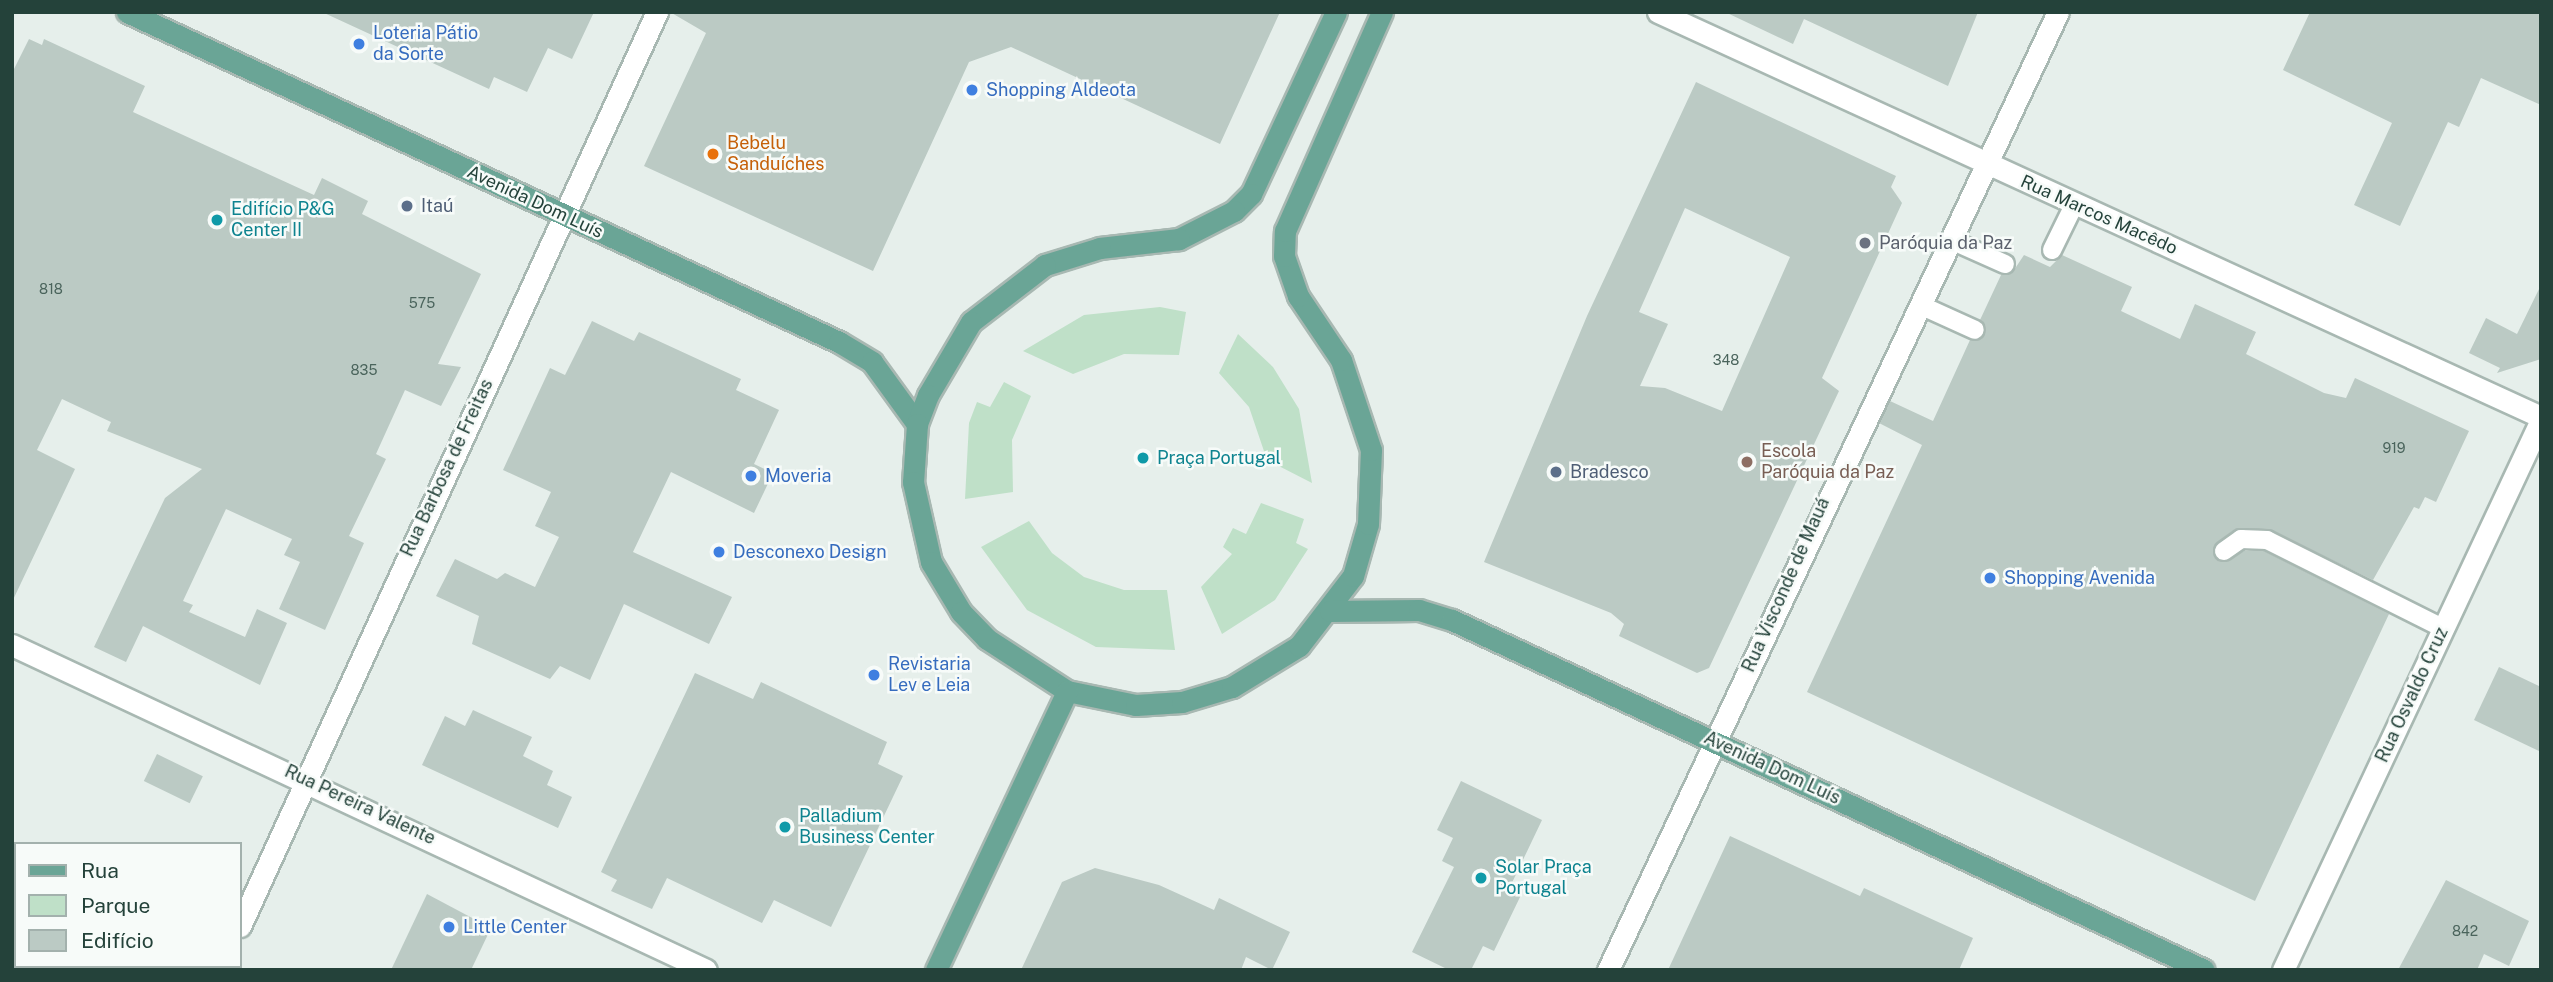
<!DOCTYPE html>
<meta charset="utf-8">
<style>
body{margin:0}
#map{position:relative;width:2553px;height:982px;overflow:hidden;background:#e6efeb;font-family:"Public Sans",sans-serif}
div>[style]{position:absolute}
.green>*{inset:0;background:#bfe0c8}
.building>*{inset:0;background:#bbcac4;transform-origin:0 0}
.roads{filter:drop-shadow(2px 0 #a8b8b2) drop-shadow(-2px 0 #a8b8b2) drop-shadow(0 2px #a8b8b2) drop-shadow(0 -2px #a8b8b2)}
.lane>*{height:18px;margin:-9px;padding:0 9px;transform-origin:9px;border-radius:9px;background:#fff}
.street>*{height:21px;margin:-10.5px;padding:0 10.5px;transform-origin:10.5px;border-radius:10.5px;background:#fff}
.primary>*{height:21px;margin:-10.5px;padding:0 10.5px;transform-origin:10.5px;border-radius:10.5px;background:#6aa596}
.dots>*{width:19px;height:19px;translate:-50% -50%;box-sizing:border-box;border:4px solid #f7fbf9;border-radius:50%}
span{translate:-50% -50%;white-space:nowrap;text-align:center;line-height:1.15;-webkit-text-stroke:5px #f7fbf9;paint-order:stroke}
.number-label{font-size:14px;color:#4a645c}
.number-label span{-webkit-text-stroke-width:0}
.shop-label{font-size:18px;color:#366cbe}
.left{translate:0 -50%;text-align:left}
.food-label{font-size:18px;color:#c56008}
.street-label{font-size:18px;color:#24423a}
.service-label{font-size:18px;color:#4e5e75}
.culture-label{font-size:18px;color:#0d838f}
.worship-label{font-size:18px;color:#5b616d}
.education-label{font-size:18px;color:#785e54}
.frame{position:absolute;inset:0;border:14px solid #24423a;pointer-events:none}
.legend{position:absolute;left:14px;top:842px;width:228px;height:126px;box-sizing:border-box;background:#f7fbf9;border:2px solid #a3b1ad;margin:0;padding:9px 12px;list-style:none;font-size:21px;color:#24423a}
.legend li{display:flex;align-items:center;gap:14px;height:35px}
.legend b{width:35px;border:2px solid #a3b1ad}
</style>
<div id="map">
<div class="green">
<i style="clip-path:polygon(1160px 307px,1186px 312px,1179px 355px,1124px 354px,1073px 374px,1023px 351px,1084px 315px)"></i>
<i style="clip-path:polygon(1238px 334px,1273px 367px,1299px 409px,1312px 483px,1267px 460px,1249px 407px,1219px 373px)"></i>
<i style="clip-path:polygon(1004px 382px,1031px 396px,1012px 440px,1013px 492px,965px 499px,969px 423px,977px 402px,990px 407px)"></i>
<i style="clip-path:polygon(1261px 503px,1304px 519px,1296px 543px,1308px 549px,1275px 600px,1222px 634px,1201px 587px,1232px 554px,1223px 547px,1233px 528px,1246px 534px)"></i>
<i style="clip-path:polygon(1029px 521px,1052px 553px,1084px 577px,1124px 590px,1167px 590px,1175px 650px,1096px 647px,1027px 610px,981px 547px)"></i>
</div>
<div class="building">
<i style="clip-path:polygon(322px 12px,594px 12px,572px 59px,548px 48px,527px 92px,494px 77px,489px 89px)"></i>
<i style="clip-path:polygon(670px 12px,1280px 12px,1220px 144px,1011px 47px,969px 62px,873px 271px,644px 166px,706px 33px)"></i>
<i style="clip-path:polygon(1725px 12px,1978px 12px,1948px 86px,1804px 19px,1793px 44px)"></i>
<i style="clip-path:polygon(2310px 12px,2541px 12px,2541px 105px,2481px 78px,2459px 127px,2448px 122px,2400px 226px,2354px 205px,2392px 123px,2283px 70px)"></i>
<i style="clip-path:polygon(29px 39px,42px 45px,44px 39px,145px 86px,133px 112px,314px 195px,322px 178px,368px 201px,362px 214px,481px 274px,438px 364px,461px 367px,441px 406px,405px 390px,376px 454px,386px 459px,349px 536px,364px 543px,325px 630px,279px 609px,300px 562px,284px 555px,292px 539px,226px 509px,183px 601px,193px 605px,189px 612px,245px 637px,257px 609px,287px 623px,260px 685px,143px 626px,126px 662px,94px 647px,165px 498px,202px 469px,107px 431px,111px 422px,62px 399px,37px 450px,75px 469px,12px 602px,12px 73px)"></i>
<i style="clip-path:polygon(evenodd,1696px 82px,1896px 176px,1891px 187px,1902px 203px,1822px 378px,1839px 391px,1709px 668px,1697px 673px,1619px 636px,1624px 624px,1611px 613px,1484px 562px,1587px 316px,1696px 82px,1685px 208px,1790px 257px,1722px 411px,1665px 388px,1640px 386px,1668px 324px,1639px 312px,1685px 208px)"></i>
<i style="clip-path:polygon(2024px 255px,2050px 267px,2062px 255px,2132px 287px,2121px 311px,2180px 339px,2195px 304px,2256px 332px,2246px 354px,2324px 393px,2346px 398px,2355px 378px,2469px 431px,2436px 502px,2425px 497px,2419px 509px,2414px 507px,2373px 580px,2268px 529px,2235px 529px,2214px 546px,2214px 557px,2224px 562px,2244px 551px,2264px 551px,2389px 614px,2255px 901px,1807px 692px,1922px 445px,1879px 423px,1890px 401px,1933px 421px,1970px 340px,1985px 335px,1980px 320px,2001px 275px,2012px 273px)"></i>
<i style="clip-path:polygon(2541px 285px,2541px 359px,2497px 373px,2500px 368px,2469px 353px,2486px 318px,2517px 334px)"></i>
<i style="clip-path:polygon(592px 321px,634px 341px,639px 332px,741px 379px,736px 390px,779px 410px,754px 464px,773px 473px,754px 513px,671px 472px,633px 552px,732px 597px,709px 644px,624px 604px,590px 680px,560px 666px,550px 679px,472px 644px,479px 616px,436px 596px,455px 559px,497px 579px,505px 573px,535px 587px,559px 537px,535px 526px,551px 492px,503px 470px,550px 368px,565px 375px)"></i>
<i style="clip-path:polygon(2499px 667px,2541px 687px,2541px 752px,2474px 720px)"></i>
<i style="clip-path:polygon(695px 673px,753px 699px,761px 682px,887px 742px,878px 764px,903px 776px,831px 927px,774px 900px,762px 923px,667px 878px,652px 909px,611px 891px,617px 880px,601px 872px)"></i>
<i style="clip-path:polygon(473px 710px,532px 737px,523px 756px,553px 771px,547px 785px,572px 797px,558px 828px,422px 765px,445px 716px,465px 726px)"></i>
<i style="left:157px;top:754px;width:51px;height:30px;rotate:26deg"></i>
<i style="clip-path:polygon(1461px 781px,1542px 820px,1509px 889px,1521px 895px,1494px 951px,1483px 946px,1471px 970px,1449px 970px,1412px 952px,1454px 867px,1442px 861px,1453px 838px,1437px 830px)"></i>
<i style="clip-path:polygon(1730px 836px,1860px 896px,1864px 888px,1973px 938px,1959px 970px,1668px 970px)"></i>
<i style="clip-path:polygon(1095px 868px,1159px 885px,1214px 910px,1219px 898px,1290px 932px,1272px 970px,1246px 957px,1241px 970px,1021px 970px,1062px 882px)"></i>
<i style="clip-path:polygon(2446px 880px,2529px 921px,2509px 966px,2484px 954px,2477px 970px,2398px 970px)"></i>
<i style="clip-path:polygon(427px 894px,491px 928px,471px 970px,391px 970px)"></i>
</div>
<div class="roads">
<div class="lane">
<i style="left:1951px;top:240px;width:59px;rotate:24deg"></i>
<i style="left:2052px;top:250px;width:52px;rotate:-63.9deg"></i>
<i style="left:1920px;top:305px;width:60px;rotate:24.4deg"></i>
<i style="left:2224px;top:551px;width:21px;rotate:-35deg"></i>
<i style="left:2241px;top:539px;width:26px;rotate:2deg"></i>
<i style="left:2267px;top:540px;width:197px;rotate:26.6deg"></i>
</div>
<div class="street">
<i style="left:1658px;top:12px;width:971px;rotate:24.64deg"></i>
<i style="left:12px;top:645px;width:766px;rotate:25.09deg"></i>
<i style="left:240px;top:926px;width:1005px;rotate:-65.48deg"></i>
<i style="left:220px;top:970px;width:4px;rotate:-63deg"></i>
<i style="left:1608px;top:970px;width:1058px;rotate:-64.84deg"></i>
<i style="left:2283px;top:970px;width:608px;rotate:-64.87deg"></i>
</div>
<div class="primary">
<i style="left:127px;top:12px;width:785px;rotate:24.87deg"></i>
<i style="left:839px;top:342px;width:39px;rotate:31deg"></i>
<i style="left:872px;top:362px;width:77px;rotate:54deg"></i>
<i style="left:1336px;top:12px;width:201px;rotate:115deg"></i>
<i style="left:1251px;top:194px;width:24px;rotate:135deg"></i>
<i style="left:1234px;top:211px;width:62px;rotate:153deg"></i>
<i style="left:1179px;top:239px;width:80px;rotate:173.5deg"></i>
<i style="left:1100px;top:248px;width:58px;rotate:162.8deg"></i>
<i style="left:1045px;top:265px;width:93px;rotate:142.4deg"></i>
<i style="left:971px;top:322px;width:85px;rotate:120.5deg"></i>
<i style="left:928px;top:395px;width:31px;rotate:111deg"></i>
<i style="left:917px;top:424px;width:58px;rotate:93.9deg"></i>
<i style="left:913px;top:482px;width:82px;rotate:77.3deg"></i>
<i style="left:931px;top:562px;width:58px;rotate:59deg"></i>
<i style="left:961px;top:612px;width:37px;rotate:46deg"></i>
<i style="left:987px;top:639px;width:95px;rotate:33deg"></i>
<i style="left:1067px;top:691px;width:70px;rotate:11.5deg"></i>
<i style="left:1136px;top:705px;width:46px;rotate:-3.7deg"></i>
<i style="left:1182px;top:702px;width:52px;rotate:-16.7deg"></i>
<i style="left:1232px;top:687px;width:79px;rotate:-31.5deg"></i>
<i style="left:1299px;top:646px;width:88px;rotate:-52.4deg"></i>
<i style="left:1353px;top:576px;width:54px;rotate:-73.9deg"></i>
<i style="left:1368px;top:524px;width:74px;rotate:-87.7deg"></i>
<i style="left:1371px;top:450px;width:95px;rotate:-108.4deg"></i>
<i style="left:1341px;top:360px;width:77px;rotate:-123.9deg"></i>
<i style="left:1298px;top:296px;width:42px;rotate:-109.3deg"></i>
<i style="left:1284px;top:256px;width:25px;rotate:-88deg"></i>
<i style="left:1285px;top:231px;width:240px;rotate:-66.1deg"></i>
<i style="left:1330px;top:611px;width:89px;rotate:-0.6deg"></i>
<i style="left:1419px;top:610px;width:34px;rotate:17deg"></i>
<i style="left:1452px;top:620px;width:829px;rotate:24.96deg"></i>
<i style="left:936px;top:970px;width:308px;rotate:-64.8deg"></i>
</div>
</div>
<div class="dots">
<i style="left:359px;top:44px;background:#3f7fe0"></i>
<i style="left:972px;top:90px;background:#3f7fe0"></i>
<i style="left:713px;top:154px;background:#e8710a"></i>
<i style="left:407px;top:206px;background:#5c6f8a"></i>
<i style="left:217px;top:220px;background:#0f9aa8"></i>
<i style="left:1865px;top:243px;background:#6b7280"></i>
<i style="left:1143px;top:458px;background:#0f9aa8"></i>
<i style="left:1747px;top:462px;background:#8d6e63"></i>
<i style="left:1556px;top:472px;background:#5c6f8a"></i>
<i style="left:751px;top:476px;background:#3f7fe0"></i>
<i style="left:719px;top:552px;background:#3f7fe0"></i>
<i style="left:1990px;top:578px;background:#3f7fe0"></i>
<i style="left:874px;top:675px;background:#3f7fe0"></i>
<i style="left:785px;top:827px;background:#0f9aa8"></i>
<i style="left:1481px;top:878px;background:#0f9aa8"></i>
<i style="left:449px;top:927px;background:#3f7fe0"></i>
</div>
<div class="number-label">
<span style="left:51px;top:289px">818</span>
<span style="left:422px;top:303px">575</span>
<span style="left:1726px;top:360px">348</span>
<span style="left:364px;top:370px">835</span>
<span style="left:2394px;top:448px">919</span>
<span style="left:2465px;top:931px">842</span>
</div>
<div class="shop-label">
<span class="left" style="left:373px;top:44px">Loteria Pátio<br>da Sorte</span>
<span class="left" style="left:986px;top:90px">Shopping Aldeota</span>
<span class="left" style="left:765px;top:476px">Moveria</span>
<span class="left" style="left:733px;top:552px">Desconexo Design</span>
<span class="left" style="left:2004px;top:578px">Shopping Avenida</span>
<span class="left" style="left:888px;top:675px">Revistaria<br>Lev e Leia</span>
<span class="left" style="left:463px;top:927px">Little Center</span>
</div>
<div class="food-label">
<span class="left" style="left:727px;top:154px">Bebelu<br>Sanduíches</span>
</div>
<div class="street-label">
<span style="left:535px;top:202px;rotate:25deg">Avenida Dom Luís</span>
<span style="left:2099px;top:215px;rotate:24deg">Rua Marcos Macêdo</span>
<span style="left:447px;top:468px;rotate:-65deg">Rua Barbosa de Freitas</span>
<span style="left:1786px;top:585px;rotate:-66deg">Rua Visconde de Mauá</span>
<span style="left:2412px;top:695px;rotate:-65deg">Rua Osvaldo Cruz</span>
<span style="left:1772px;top:768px;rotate:25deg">Avenida Dom Luís</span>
<span style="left:360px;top:805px;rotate:25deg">Rua Pereira Valente</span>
</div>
<div class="service-label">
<span class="left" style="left:421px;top:206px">Itaú</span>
<span class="left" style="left:1570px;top:472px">Bradesco</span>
</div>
<div class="culture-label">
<span class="left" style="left:231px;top:220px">Edifício P&amp;G<br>Center II</span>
<span class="left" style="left:1157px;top:458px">Praça Portugal</span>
<span class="left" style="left:799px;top:827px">Palladium<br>Business Center</span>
<span class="left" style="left:1495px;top:878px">Solar Praça<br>Portugal</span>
</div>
<div class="worship-label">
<span class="left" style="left:1879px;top:243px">Paróquia da Paz</span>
</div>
<div class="education-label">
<span class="left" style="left:1761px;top:462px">Escola<br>Paróquia da Paz</span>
</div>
<div class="frame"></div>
<ul class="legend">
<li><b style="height:9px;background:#6aa596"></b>Rua</li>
<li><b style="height:19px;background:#bfe0c8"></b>Parque</li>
<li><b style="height:19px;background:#bbcac4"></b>Edifício</li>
</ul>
</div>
